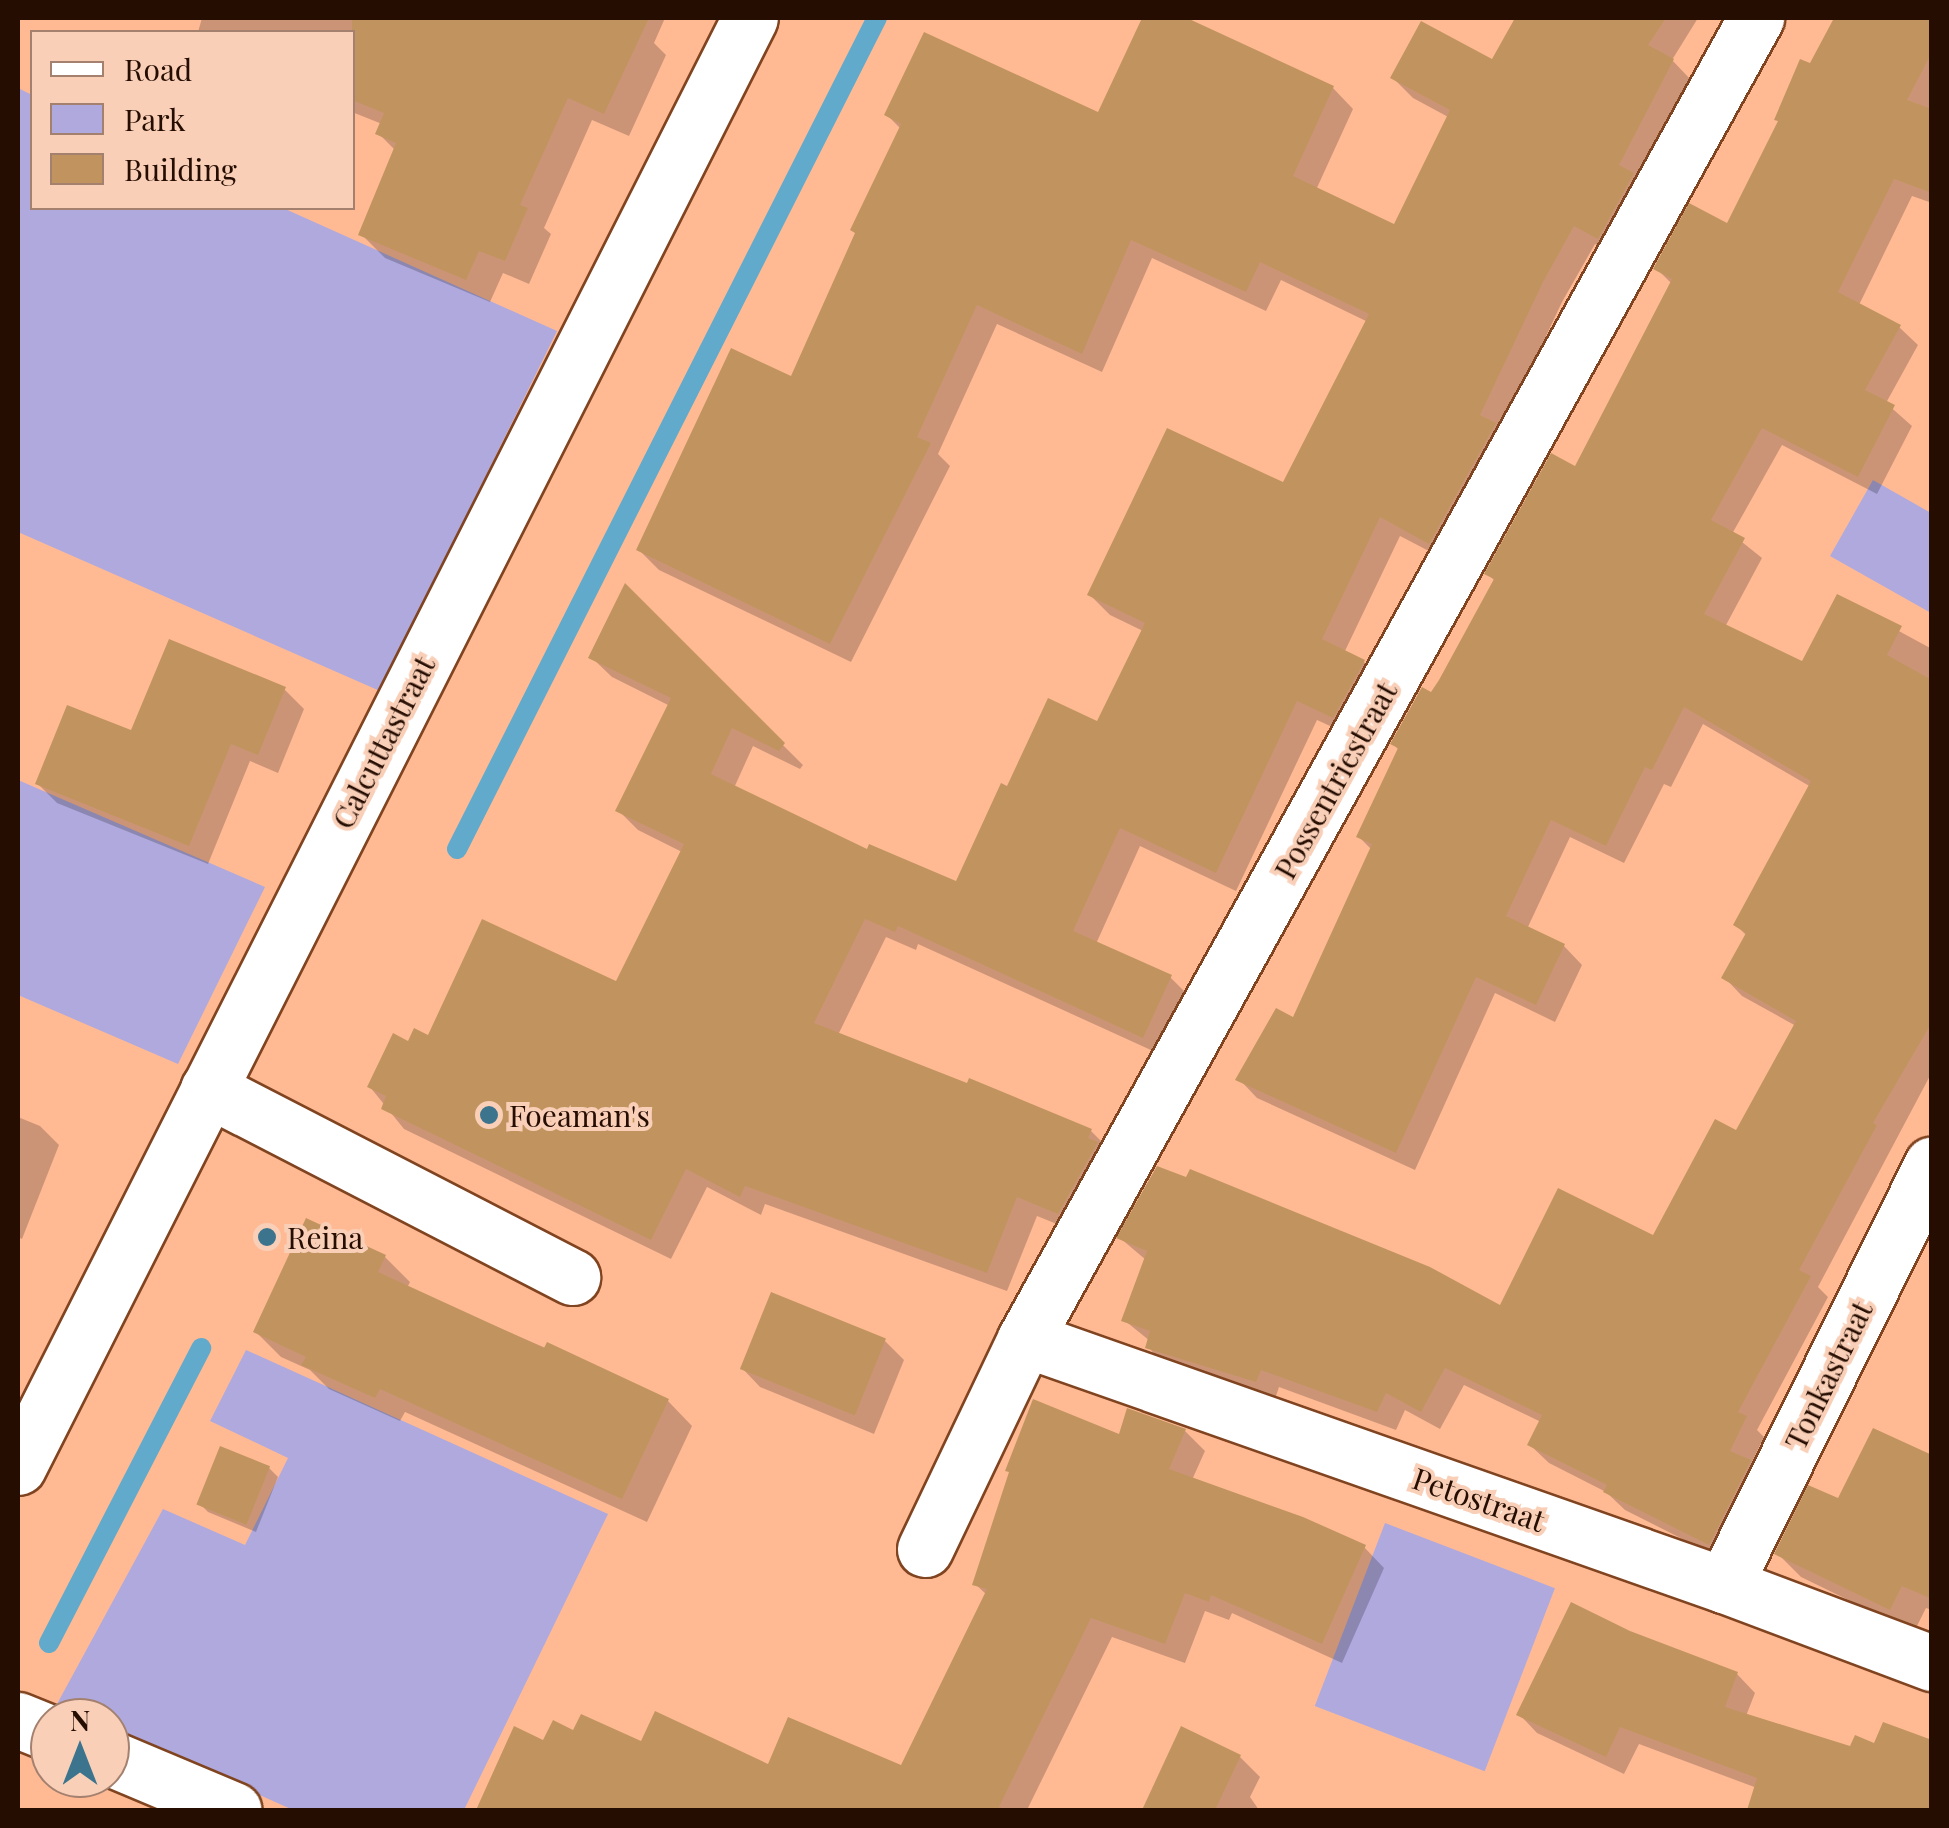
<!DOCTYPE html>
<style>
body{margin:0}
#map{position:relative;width:1949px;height:1828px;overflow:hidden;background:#ffba94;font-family:"Playfair Display",serif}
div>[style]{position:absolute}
.green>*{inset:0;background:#afa9de;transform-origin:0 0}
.shadow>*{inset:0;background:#0003}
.stream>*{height:20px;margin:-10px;padding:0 10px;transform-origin:10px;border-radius:10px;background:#61aacb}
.building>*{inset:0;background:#c1945f;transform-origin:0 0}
.roads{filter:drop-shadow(2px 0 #804420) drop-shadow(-2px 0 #804420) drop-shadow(0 2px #804420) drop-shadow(0 -2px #804420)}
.minor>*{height:55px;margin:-27.5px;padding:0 27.5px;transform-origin:27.5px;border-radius:27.5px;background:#fff}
.dots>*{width:28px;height:28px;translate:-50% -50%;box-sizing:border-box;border:5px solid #f9cfb8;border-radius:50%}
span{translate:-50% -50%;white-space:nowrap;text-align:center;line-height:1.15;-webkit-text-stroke:8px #f9cfb8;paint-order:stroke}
.street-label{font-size:30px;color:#250d01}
.poi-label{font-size:30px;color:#250d01}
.left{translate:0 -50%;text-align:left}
.frame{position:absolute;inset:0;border:20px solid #250d01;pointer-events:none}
.legend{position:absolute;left:30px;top:30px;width:325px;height:180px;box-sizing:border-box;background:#f9cfb8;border:2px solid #a4816f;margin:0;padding:12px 18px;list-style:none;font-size:30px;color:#250d01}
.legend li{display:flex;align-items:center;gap:20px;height:50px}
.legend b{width:50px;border:2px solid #a4816f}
.north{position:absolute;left:30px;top:1698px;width:100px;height:100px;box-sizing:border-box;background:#f9cfb8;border:2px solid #a4816f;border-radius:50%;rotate:0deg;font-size:28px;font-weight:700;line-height:40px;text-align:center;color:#250d01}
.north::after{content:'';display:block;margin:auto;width:35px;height:45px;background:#3c748e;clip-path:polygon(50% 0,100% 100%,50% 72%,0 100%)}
</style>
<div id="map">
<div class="green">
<i style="clip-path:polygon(18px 88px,32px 95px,32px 208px,283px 208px,557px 331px,380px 691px,18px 532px)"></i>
<i style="clip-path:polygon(1873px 480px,1931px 513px,1931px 613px,1830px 556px)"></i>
<i style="clip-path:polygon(18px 780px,265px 887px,178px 1064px,18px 995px)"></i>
<i style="clip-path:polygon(246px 1350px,608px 1514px,464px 1810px,293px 1810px,110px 1728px,110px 1718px,87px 1718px,57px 1704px,163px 1509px,245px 1545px,288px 1458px,210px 1421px)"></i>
<i style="left:1385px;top:1523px;width:182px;height:196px;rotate:21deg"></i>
</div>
<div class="shadow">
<i style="clip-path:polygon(202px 18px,665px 18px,654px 43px,666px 55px,629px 136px,592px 120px,544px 228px,551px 234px,529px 284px,503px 273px,490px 302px,385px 258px,361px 234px,396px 151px,378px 133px,382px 124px,352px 112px,352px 32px,198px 32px)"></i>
<i style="clip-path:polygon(1145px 18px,1181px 18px,1333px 88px,1353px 109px,1316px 190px,1395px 227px,1450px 118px,1413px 98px,1393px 78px,1494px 63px,1518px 18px,1698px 18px,1672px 60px,1692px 81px,1619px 257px,1595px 244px,1562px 302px,1501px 432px,1450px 562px,1400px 536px,1344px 653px,1364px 662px,1384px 682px,1354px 737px,1317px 720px,1236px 891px,1140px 846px,1096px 944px,1170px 977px,1191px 998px,1164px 1056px,918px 944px,916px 950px,886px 937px,838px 1035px,1091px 1131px,1111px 1151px,1079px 1233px,1037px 1216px,1007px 1291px,765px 1204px,761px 1215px,707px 1187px,671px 1259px,404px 1129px,370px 1087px,429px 1038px,618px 984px,682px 852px,638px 830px,618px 810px,670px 706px,612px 677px,591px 657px,625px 588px,803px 765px,800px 769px,753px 746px,734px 788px,868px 852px,958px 885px,1008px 789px,1098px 724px,1143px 631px,1110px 615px,1090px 595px,1284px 485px,1368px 322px,1281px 280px,1266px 311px,1152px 258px,1102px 372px,997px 324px,938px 454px,950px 466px,851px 662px,659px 570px,639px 550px,792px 380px,901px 129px,887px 115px,1099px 116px)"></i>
<i style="clip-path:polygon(1837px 18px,1932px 18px,1932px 203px,1912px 196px,1859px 305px,1899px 327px,1918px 345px,1886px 403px,1912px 426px,1877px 494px,1782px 445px,1732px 534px,1762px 558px,1725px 627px,1803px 665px,1838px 598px,1932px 649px,1932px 1072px,1818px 1287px,1828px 1297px,1757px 1430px,1764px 1437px,1751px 1464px,1768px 1481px,1728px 1562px,1625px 1510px,1606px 1492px,1549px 1463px,1530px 1445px,1541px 1422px,1464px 1385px,1440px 1429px,1405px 1410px,1396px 1430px,1279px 1387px,1275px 1399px,1166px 1366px,1148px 1347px,1150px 1341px,1124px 1320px,1146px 1260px,1120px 1238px,1501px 1309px,1654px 1238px,1737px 1134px,1796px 1026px,1742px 996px,1724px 977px,1747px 936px,1736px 925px,1811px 787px,1703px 724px,1671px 787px,1664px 784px,1624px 863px,1570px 837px,1527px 929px,1564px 946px,1582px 965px,1555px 1022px,1495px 993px,1415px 1170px,1257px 1098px,1239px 1079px,1294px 1020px,1372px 850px,1359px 837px,1399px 750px,1393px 744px,1432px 695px,1496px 582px,1487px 573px,1576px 470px,1672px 284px,1656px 268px,1728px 227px)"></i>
<i style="clip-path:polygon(285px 690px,304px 709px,278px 773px,250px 761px,208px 864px,57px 803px,38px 784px)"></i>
<i style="clip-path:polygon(18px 1117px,40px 1126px,59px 1145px,22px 1239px,18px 1237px)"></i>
<i style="clip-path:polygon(307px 1222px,385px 1257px,410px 1282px,407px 1288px,668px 1401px,692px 1426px,647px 1522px,405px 1412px,400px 1421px,329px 1389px,310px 1370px,281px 1357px,256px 1332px)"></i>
<i style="clip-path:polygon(885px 1341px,904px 1360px,874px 1434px,760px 1387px,741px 1367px)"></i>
<i style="clip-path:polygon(1185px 1431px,1205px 1451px,1192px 1480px,1364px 1547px,1384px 1568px,1342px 1663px,1232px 1613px,1229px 1620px,1205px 1611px,1185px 1663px,1112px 1637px,1027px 1810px,479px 1810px,516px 1730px,545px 1743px,574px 1733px,769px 1767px,902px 1768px,987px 1595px,975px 1584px,1121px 1438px)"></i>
<i style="clip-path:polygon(269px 1468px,278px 1477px,256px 1532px,208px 1512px,199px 1503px)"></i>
<i style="clip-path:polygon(1932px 1475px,1932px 1610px,1926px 1608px,1914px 1632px,1801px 1577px,1777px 1553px,1840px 1501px)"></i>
<i style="clip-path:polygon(1629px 1634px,1737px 1674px,1755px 1693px,1746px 1716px,1852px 1749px,1932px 1743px,1932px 1810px,1749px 1810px,1757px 1788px,1639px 1744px,1624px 1774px,1537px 1733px,1519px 1714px)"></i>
<i style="clip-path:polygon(1182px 1729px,1240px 1757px,1260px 1777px,1250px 1797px,1259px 1810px,1145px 1810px)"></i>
</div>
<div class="stream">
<i style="left:457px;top:849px;width:931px;rotate:-63.19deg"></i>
<i style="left:49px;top:1643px;width:332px;rotate:-62.7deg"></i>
</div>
<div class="building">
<i style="clip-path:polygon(352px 18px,649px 18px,604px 114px,568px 98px,520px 205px,528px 208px,505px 261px,479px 251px,466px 280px,358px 235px,396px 143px,375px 134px,384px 113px,352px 100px)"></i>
<i style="clip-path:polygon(1142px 18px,1187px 18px,1334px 86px,1293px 176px,1394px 224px,1450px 110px,1390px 78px,1421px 21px,1492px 59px,1515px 18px,1666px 18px,1648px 45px,1674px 59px,1619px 165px,1634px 173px,1598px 239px,1574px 226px,1543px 282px,1480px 415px,1496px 423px,1429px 544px,1380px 517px,1322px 639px,1365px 660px,1333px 718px,1297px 701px,1216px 873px,1120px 828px,1073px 931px,1172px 975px,1143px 1038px,898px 926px,895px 932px,865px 919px,814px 1023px,967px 1083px,969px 1078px,1092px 1129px,1088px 1138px,1098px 1142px,1058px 1214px,1017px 1197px,987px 1273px,745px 1186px,740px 1197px,686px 1169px,651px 1240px,381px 1109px,386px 1096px,367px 1087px,393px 1033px,408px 1041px,414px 1028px,428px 1035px,482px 919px,616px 981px,684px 844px,615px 811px,671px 698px,588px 658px,625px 583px,785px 743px,779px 751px,732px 728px,711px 774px,867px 849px,869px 844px,956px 881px,1001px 783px,1007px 786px,1048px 698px,1097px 721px,1145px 623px,1087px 595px,1167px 428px,1283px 482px,1369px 314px,1260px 262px,1246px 292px,1131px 240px,1082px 354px,977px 305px,917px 437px,931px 443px,830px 644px,636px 550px,731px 348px,791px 376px,855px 233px,850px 230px,901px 124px,884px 115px,924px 32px,1098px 112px)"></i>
<i style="clip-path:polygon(1834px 18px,1932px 18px,1932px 52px,1907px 100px,1932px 109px,1932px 193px,1894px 179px,1838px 292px,1901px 325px,1865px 390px,1895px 405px,1858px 477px,1762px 428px,1711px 520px,1745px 538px,1704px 614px,1802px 661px,1837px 594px,1902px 626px,1887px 655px,1932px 680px,1932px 1022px,1873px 1123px,1877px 1125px,1799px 1270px,1811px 1276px,1738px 1412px,1747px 1416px,1730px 1451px,1751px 1460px,1709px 1545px,1603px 1492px,1607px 1485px,1527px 1445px,1542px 1415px,1445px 1368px,1421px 1412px,1386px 1393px,1377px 1412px,1261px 1370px,1256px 1382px,1145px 1348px,1150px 1331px,1121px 1321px,1147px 1251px,1116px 1238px,1157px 1166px,1186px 1177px,1190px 1169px,1430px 1267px,1500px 1305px,1558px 1188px,1653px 1235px,1715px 1119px,1736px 1130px,1796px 1021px,1721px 978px,1746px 933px,1733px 925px,1811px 781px,1684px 707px,1652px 770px,1645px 767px,1606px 846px,1551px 820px,1506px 916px,1565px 944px,1536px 1005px,1476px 977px,1396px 1153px,1235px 1080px,1276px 1008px,1293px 1017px,1372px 844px,1356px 837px,1398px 748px,1390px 744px,1422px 687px,1431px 692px,1439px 680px,1494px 579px,1484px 574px,1551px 453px,1575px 466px,1672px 279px,1653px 269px,1689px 203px,1727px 223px,1778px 121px,1774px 120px,1800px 59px,1810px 63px)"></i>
<i style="clip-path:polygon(169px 639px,286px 687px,258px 755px,231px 744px,189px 846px,35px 784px,67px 705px,131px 730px)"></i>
<i style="clip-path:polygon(306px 1218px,386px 1255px,378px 1272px,544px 1348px,547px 1342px,669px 1399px,622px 1499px,380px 1389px,375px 1398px,301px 1365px,306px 1357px,253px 1332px)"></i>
<i style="left:771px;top:1292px;width:124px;height:83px;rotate:22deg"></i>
<i style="clip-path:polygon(1033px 1399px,1119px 1434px,1127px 1408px,1186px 1429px,1169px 1469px,1303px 1517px,1366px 1545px,1322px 1644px,1211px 1595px,1209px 1602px,1185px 1593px,1165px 1644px,1091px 1618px,999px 1807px,1008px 1810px,476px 1810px,514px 1726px,543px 1740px,553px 1720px,573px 1730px,581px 1714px,641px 1741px,655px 1711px,768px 1764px,788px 1717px,901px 1765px,987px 1589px,972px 1585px,1009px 1472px,1005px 1471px)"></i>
<i style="clip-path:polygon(1873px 1428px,1932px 1455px,1932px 1599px,1902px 1586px,1890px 1610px,1774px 1554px,1808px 1485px,1838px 1498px)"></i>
<i style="left:220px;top:1446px;width:54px;height:63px;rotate:22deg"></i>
<i style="clip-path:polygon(1571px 1602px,1630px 1631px,1738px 1672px,1725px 1707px,1850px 1746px,1855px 1735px,1874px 1743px,1883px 1722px,1932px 1740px,1932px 1810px,1747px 1810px,1757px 1778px,1620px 1727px,1606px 1757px,1516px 1715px)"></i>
<i style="clip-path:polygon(1181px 1726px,1241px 1755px,1215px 1810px,1142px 1810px)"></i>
</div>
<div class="roads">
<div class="minor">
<i style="left:208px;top:1089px;width:410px;rotate:27.3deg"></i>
<i style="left:1025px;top:1339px;width:741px;rotate:19.39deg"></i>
<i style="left:1724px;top:1585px;width:222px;rotate:20.6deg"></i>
<i style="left:18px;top:1467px;width:1623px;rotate:-63.2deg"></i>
<i style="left:925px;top:1549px;width:233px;rotate:-64.5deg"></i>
<i style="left:1025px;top:1339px;width:1510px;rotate:-61.04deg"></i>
<i style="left:1724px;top:1585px;width:469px;rotate:-63.7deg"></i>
<i style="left:18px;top:1720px;width:35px;rotate:22deg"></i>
<i style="left:110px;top:1758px;width:134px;rotate:22.8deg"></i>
</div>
</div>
<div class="dots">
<i style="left:489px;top:1115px;background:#3c748e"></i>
<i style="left:267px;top:1237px;background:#3c748e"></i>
</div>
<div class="street-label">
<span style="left:383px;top:742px;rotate:-63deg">Calcuttastraat</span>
<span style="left:1335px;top:780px;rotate:-61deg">Possentriestraat</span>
<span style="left:1828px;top:1375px;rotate:-64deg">Tonkastraat</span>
<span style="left:1479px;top:1499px;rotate:19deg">Petostraat</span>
</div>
<div class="poi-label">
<span class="left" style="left:509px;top:1115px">Foeaman's</span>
<span class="left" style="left:287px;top:1237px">Reina</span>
</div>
<div class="frame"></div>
<ul class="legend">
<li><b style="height:12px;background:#fff"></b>Road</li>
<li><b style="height:28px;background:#afa9de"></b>Park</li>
<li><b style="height:28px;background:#c1945f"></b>Building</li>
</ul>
<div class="north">N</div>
</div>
